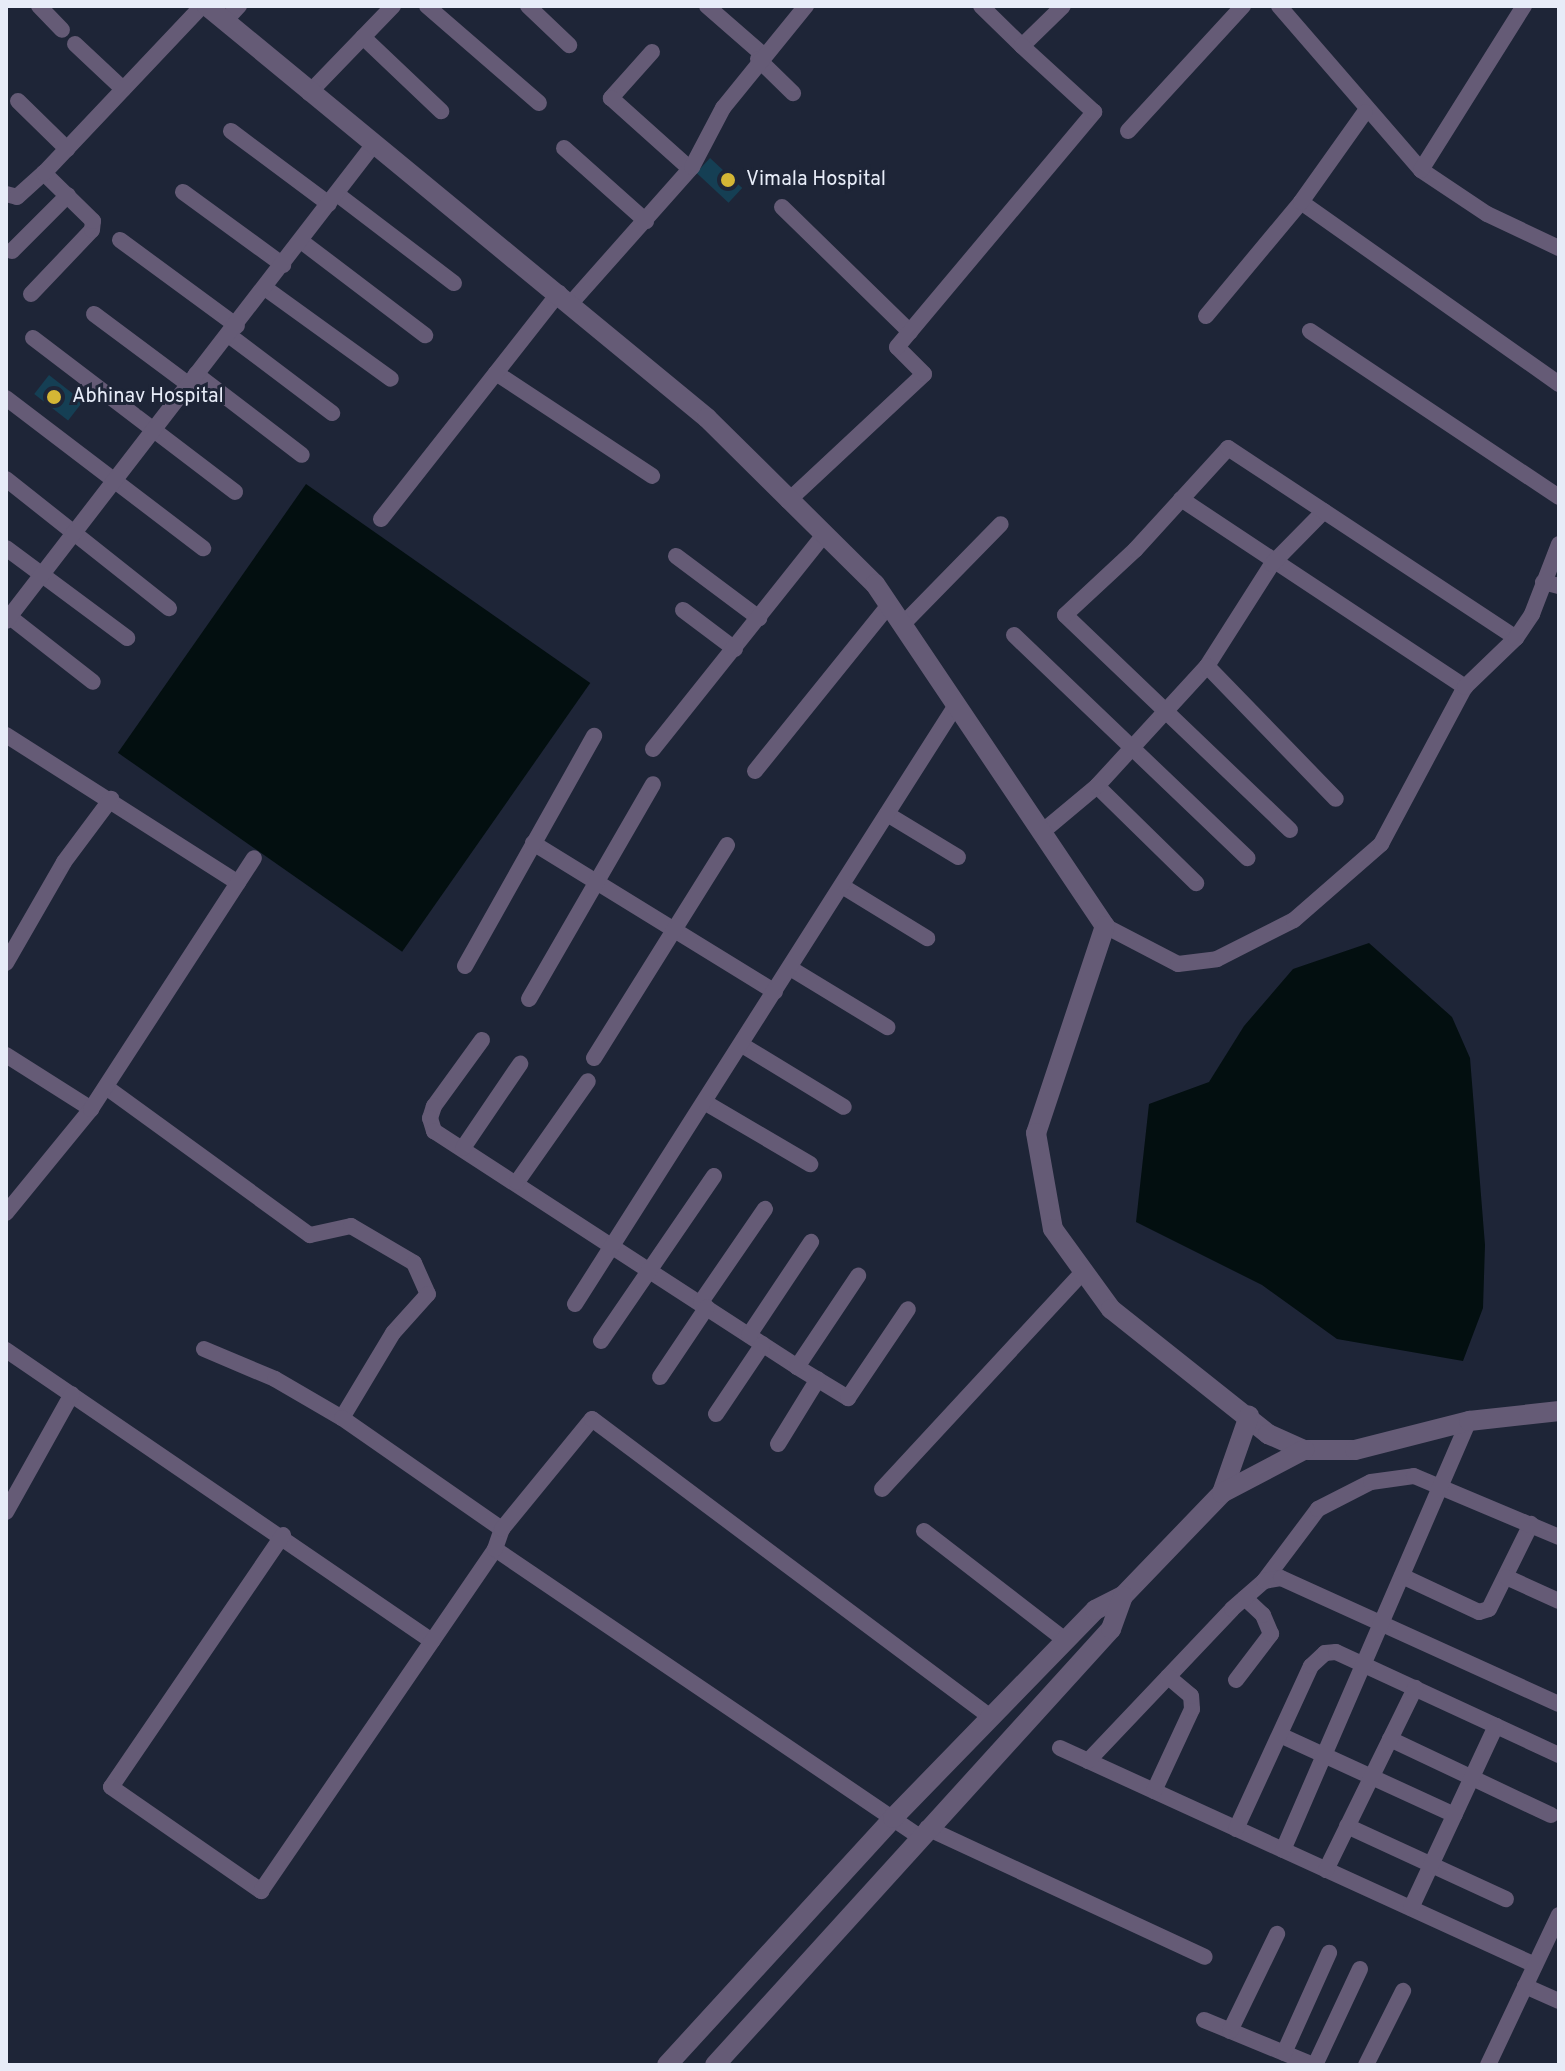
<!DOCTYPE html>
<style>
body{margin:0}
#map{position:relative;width:1565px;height:2071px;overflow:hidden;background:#1e2537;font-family:Overpass,sans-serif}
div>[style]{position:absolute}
.water>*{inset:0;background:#030f10;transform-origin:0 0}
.building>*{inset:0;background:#153f54;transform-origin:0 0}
.minor>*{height:16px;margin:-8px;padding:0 8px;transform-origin:8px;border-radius:8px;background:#655b76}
.tertiary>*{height:20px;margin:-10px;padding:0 10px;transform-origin:10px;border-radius:10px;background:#655b76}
.dots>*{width:22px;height:22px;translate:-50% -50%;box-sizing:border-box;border:4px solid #1e2537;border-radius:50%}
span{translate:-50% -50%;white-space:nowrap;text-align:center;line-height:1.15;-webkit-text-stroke:6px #1e2537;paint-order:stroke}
.poi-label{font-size:20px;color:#e7ecf8}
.left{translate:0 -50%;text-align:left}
.frame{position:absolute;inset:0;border:8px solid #e7ecf8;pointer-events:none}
</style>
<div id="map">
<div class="water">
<i style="left:306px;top:484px;width:347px;height:328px;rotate:35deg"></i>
<i style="clip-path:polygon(1369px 943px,1452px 1017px,1470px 1058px,1485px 1245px,1483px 1308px,1463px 1361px,1337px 1339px,1262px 1285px,1136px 1222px,1149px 1104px,1209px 1082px,1244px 1026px,1293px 969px)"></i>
</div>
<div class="building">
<i style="left:710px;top:158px;width:44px;height:20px;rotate:43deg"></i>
<i style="left:49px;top:375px;width:43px;height:24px;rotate:38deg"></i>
</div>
<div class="minor">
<i style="left:39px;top:6px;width:33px;rotate:46deg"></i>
<i style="left:427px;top:6px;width:148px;rotate:40.9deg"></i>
<i style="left:528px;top:6px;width:57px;rotate:43.6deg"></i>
<i style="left:707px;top:6px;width:73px;rotate:41.1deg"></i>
<i style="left:981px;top:6px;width:57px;rotate:44.3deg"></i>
<i style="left:1022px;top:46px;width:57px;rotate:-44.3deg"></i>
<i style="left:1279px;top:6px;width:217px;rotate:49.1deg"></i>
<i style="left:1421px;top:170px;width:79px;rotate:33.7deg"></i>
<i style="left:1487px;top:214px;width:80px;rotate:25.3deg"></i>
<i style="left:224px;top:22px;width:22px;rotate:-47deg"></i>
<i style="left:363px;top:37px;width:108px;rotate:43.5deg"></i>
<i style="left:75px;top:44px;width:66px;rotate:43.2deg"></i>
<i style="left:652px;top:52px;width:62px;rotate:131.7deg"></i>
<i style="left:611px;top:98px;width:106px;rotate:41.9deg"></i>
<i style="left:758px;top:59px;width:49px;rotate:44.2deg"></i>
<i style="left:309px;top:93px;width:121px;rotate:-46deg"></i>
<i style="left:18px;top:101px;width:69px;rotate:44.4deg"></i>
<i style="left:231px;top:131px;width:122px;rotate:36.7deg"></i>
<i style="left:1128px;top:131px;width:170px;rotate:-47.4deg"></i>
<i style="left:564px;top:148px;width:110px;rotate:41.7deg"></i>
<i style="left:1421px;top:170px;width:194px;rotate:-57.9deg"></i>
<i style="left:183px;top:192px;width:124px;rotate:36.1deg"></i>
<i style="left:6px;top:194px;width:11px;rotate:15deg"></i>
<i style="left:17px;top:197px;width:36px;rotate:-42deg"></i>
<i style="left:337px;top:194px;width:147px;rotate:37.3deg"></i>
<i style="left:1301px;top:202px;width:316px;rotate:35.2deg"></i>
<i style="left:782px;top:207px;width:179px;rotate:44.3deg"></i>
<i style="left:120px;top:240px;width:145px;rotate:36.3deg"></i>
<i style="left:301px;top:241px;width:156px;rotate:37.2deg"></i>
<i style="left:12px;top:251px;width:79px;rotate:-45deg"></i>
<i style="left:265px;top:288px;width:155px;rotate:35.8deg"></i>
<i style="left:31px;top:294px;width:88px;rotate:-46.4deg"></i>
<i style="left:92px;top:230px;width:9px;rotate:-84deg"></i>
<i style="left:93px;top:221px;width:69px;rotate:-135.6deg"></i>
<i style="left:44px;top:173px;width:230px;rotate:-46.6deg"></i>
<i style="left:572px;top:302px;width:181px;rotate:-48.4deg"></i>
<i style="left:692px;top:167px;width:67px;rotate:-62.3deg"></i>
<i style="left:723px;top:108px;width:132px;rotate:-50.9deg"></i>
<i style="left:94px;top:314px;width:117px;rotate:36.7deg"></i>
<i style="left:1206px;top:316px;width:148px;rotate:-50.2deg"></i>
<i style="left:1301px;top:202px;width:110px;rotate:-54.6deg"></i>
<i style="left:1310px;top:331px;width:299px;rotate:33.7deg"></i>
<i style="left:230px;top:336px;width:128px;rotate:37deg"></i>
<i style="left:33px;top:338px;width:254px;rotate:37.3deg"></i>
<i style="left:496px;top:373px;width:187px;rotate:33.4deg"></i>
<i style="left:196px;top:374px;width:133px;rotate:37.4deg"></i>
<i style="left:6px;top:398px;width:248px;rotate:37.3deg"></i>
<i style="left:6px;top:479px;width:208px;rotate:38.4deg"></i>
<i style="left:1181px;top:499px;width:341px;rotate:33.5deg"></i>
<i style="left:788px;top:501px;width:186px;rotate:-43deg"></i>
<i style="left:924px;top:374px;width:38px;rotate:-135deg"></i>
<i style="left:897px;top:347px;width:307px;rotate:-50deg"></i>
<i style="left:1094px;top:112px;width:98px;rotate:-137.5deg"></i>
<i style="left:381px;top:519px;width:288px;rotate:-51.8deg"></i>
<i style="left:6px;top:548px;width:151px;rotate:36.6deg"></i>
<i style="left:676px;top:556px;width:104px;rotate:36.8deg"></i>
<i style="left:1543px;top:582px;width:16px;rotate:14deg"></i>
<i style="left:683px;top:610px;width:65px;rotate:36.9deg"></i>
<i style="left:6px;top:614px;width:110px;rotate:38deg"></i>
<i style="left:6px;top:621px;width:602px;rotate:-52.35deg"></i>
<i style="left:902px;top:625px;width:141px;rotate:-45.6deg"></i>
<i style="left:1014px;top:635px;width:323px;rotate:43.7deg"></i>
<i style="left:1207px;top:666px;width:121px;rotate:-57.5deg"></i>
<i style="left:1272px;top:564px;width:74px;rotate:-45.5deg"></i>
<i style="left:6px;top:735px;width:275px;rotate:32.5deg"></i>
<i style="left:653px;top:749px;width:274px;rotate:-51.4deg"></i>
<i style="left:755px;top:771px;width:213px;rotate:-51.1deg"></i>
<i style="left:1097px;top:786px;width:139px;rotate:44.4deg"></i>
<i style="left:887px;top:814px;width:83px;rotate:31.2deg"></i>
<i style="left:1290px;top:830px;width:311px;rotate:-136.3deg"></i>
<i style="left:1065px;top:615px;width:96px;rotate:-42.9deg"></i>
<i style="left:1135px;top:550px;width:138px;rotate:-47.6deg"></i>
<i style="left:1228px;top:448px;width:345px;rotate:33.4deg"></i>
<i style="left:1042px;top:832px;width:72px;rotate:-39.9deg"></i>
<i style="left:1097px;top:786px;width:163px;rotate:-47.5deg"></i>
<i style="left:1207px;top:666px;width:185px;rotate:45.9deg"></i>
<i style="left:533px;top:843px;width:284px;rotate:31.6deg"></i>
<i style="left:842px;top:886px;width:100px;rotate:31.5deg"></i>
<i style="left:1105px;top:926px;width:82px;rotate:27.5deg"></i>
<i style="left:1178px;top:964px;width:39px;rotate:-7deg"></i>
<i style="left:1217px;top:959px;width:86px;rotate:-26.9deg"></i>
<i style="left:1294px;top:920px;width:116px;rotate:-41.1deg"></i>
<i style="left:1381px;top:844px;width:178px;rotate:-61.9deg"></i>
<i style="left:1465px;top:687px;width:71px;rotate:-43.9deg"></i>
<i style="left:1516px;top:638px;width:29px;rotate:-56deg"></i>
<i style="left:1532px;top:614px;width:75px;rotate:-68.9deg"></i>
<i style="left:6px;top:963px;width:116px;rotate:-60.1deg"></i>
<i style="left:64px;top:862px;width:79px;rotate:-53.3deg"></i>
<i style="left:465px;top:966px;width:264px;rotate:-60.7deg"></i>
<i style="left:790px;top:968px;width:114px;rotate:31.3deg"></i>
<i style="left:529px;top:999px;width:248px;rotate:-60deg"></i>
<i style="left:482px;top:1040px;width:82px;rotate:126deg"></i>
<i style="left:434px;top:1106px;width:13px;rotate:108deg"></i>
<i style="left:430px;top:1118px;width:14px;rotate:73deg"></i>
<i style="left:434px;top:1131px;width:433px;rotate:33deg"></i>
<i style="left:797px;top:1367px;width:60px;rotate:31.3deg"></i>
<i style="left:848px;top:1398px;width:107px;rotate:-56deg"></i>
<i style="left:742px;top:1045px;width:119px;rotate:31.3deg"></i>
<i style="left:6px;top:1055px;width:101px;rotate:32.4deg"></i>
<i style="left:594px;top:1058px;width:251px;rotate:-58deg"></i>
<i style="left:106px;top:1087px;width:252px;rotate:36deg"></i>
<i style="left:310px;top:1235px;width:42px;rotate:-12.4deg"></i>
<i style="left:351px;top:1226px;width:73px;rotate:30.4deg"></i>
<i style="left:414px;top:1263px;width:34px;rotate:66deg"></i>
<i style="left:428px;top:1294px;width:52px;rotate:131.9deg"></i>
<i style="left:393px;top:1333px;width:99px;rotate:121deg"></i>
<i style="left:706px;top:1103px;width:121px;rotate:30.4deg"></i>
<i style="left:463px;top:1148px;width:102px;rotate:-55.8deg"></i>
<i style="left:517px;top:1182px;width:123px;rotate:-54.9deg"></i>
<i style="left:6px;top:1213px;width:134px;rotate:-50.7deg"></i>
<i style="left:91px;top:1109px;width:299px;rotate:-57deg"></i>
<i style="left:701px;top:1302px;width:113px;rotate:-55.5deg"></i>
<i style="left:575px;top:1304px;width:710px;rotate:-57.54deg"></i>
<i style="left:749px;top:1335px;width:112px;rotate:-56.3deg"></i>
<i style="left:601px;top:1341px;width:200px;rotate:-55.6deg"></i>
<i style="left:204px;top:1349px;width:77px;rotate:22.9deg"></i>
<i style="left:275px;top:1379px;width:78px;rotate:30.2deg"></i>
<i style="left:342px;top:1418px;width:195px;rotate:34.8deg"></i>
<i style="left:6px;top:1350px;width:516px;rotate:34.34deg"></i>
<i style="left:797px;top:1367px;width:110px;rotate:-56.2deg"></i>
<i style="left:660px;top:1377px;width:84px;rotate:-56.1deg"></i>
<i style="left:716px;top:1414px;width:84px;rotate:-56.1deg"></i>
<i style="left:778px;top:1444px;width:76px;rotate:-58.4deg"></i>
<i style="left:882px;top:1489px;width:297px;rotate:-47.2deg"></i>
<i style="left:6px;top:1512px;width:135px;rotate:-60.8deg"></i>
<i style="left:924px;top:1531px;width:178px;rotate:37.7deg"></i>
<i style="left:283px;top:1535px;width:305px;rotate:124.3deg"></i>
<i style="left:111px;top:1787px;width:183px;rotate:34.7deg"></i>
<i style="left:261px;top:1891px;width:414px;rotate:-55.6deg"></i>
<i style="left:495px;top:1549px;width:513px;rotate:34.12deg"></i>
<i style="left:495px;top:1549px;width:21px;rotate:-71deg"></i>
<i style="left:502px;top:1529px;width:142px;rotate:-50.7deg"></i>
<i style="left:592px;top:1419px;width:497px;rotate:36.8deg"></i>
<i style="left:1402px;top:1576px;width:85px;rotate:25.1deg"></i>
<i style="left:1479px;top:1612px;width:10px;rotate:-17deg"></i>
<i style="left:1489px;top:1609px;width:95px;rotate:-63.7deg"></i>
<i style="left:1506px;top:1577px;width:58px;rotate:24.4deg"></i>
<i style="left:1264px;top:1581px;width:90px;rotate:-53.1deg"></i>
<i style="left:1318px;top:1509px;width:59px;rotate:-27deg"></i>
<i style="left:1371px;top:1482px;width:43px;rotate:-7.9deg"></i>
<i style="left:1414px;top:1476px;width:157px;rotate:22.8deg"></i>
<i style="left:1236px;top:1680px;width:58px;rotate:-52.7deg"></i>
<i style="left:1271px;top:1634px;width:21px;rotate:-113deg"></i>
<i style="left:1263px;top:1615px;width:25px;rotate:-137deg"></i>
<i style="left:1280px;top:1735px;width:192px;rotate:24.6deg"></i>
<i style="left:1390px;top:1739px;width:178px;rotate:25.3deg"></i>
<i style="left:1060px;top:1748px;width:522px;rotate:24.55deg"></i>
<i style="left:1088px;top:1761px;width:209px;rotate:-46.5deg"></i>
<i style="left:1232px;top:1609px;width:43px;rotate:-41.2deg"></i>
<i style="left:1264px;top:1581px;width:17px;rotate:-10deg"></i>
<i style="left:1281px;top:1578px;width:305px;rotate:24.4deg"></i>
<i style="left:1154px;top:1791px;width:90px;rotate:-65.1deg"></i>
<i style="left:1192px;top:1709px;width:13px;rotate:-94deg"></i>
<i style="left:1191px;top:1696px;width:30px;rotate:-140deg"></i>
<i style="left:1347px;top:1826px;width:175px;rotate:24.7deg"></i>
<i style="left:927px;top:1828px;width:306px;rotate:24.9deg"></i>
<i style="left:1236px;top:1829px;width:179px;rotate:-65.3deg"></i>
<i style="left:1311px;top:1666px;width:19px;rotate:-43deg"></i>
<i style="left:1325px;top:1653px;width:11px;rotate:-5deg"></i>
<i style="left:1336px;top:1652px;width:246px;rotate:24.8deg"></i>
<i style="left:1283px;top:1850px;width:468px;rotate:-66.6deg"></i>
<i style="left:1326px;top:1870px;width:203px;rotate:-63.9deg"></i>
<i style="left:1411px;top:1908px;width:201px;rotate:-65deg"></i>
<i style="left:1525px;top:1986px;width:37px;rotate:24deg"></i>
<i style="left:1204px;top:2020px;width:118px;rotate:22.4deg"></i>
<i style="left:1230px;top:2031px;width:108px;rotate:-64.1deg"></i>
<i style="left:1284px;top:2053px;width:110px;rotate:-65.8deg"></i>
<i style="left:1315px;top:2065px;width:106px;rotate:-64.9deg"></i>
<i style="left:1366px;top:2065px;width:83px;rotate:-63.4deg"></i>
<i style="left:1488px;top:2065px;width:166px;rotate:-64.7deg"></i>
</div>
<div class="tertiary">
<i style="left:207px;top:6px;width:648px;rotate:39.49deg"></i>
<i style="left:707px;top:418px;width:236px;rotate:44.7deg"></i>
<i style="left:875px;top:584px;width:412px;rotate:56.1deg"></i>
<i style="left:1105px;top:926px;width:218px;rotate:108.4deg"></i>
<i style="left:1036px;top:1133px;width:97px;rotate:80deg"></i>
<i style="left:1053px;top:1229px;width:99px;rotate:54.1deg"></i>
<i style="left:1111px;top:1309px;width:201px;rotate:38.5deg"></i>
<i style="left:1268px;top:1434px;width:39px;rotate:24deg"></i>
<i style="left:1304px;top:1450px;width:51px"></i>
<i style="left:1355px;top:1450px;width:118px;rotate:-14.3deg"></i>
<i style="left:1469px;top:1421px;width:91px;rotate:-6.3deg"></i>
<i style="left:1222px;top:1493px;width:82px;rotate:-70.7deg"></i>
<i style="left:667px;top:2065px;width:335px;rotate:-47.5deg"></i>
<i style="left:893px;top:1818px;width:290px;rotate:-45.8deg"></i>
<i style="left:1095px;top:1610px;width:31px;rotate:-27deg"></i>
<i style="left:1123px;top:1596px;width:143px;rotate:-46.1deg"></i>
<i style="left:1222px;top:1493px;width:93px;rotate:-27.7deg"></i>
<i style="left:715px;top:2065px;width:589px;rotate:-47.75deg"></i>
<i style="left:1111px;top:1629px;width:35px;rotate:-70deg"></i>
</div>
<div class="dots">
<i style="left:728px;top:180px;background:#d4b635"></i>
<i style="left:54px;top:397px;background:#d4b635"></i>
</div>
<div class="poi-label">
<span class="left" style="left:746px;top:180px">Vimala Hospital</span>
<span class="left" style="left:72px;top:397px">Abhinav Hospital</span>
</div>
<div class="frame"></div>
</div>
